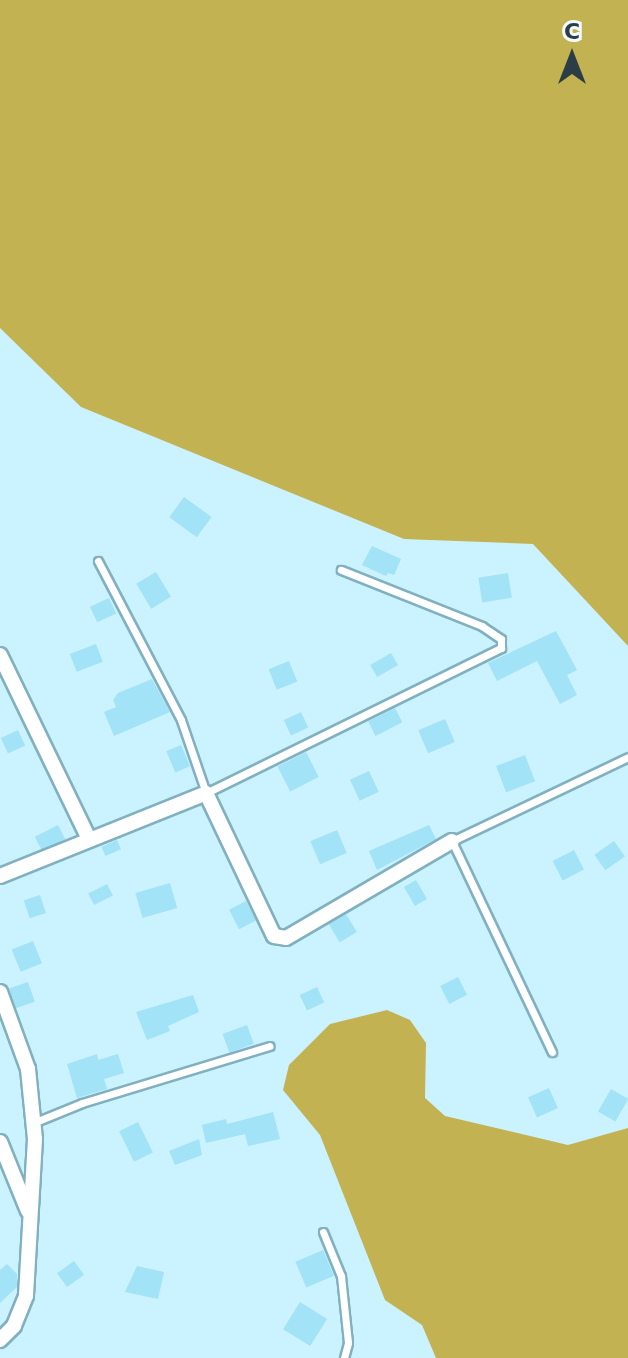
<!DOCTYPE html>
<meta charset="utf-8">
<style>
body{margin:0}
#map{position:relative;width:628px;height:1358px;overflow:hidden;background:#cbf2ff;font-family:"DejaVu Sans",sans-serif}
div>[style]{position:absolute}
.forest>*{inset:0;background:#c3b252}
.building>*{inset:0;background:#a2e3f7;transform-origin:0 0}
.roads{filter:drop-shadow(2px 0 #81b0bf) drop-shadow(-2px 0 #81b0bf) drop-shadow(0 2px #81b0bf) drop-shadow(0 -2px #81b0bf)}
.lane>*{height:7px;margin:-3.5px;padding:0 3.5px;transform-origin:3.5px;border-radius:3.5px;background:#fff}
.street>*{height:14px;margin:-7px;padding:0 7px;transform-origin:7px;border-radius:7px;background:#fff}
span{translate:-50% -50%;white-space:nowrap;text-align:center;line-height:1.15;-webkit-text-stroke:6px #f0fafd;paint-order:stroke}
.north{position:absolute;left:532px;top:16px;width:80px;height:80px;-webkit-text-stroke:6px #f0fafd;paint-order:stroke;rotate:0deg;font-size:22px;font-weight:700;line-height:32px;text-align:center;color:#2b3e45}
.north::after{content:'';display:block;margin:auto;width:28px;height:36px;background:#2b3e45;clip-path:polygon(50% 0,100% 100%,50% 72%,0 100%)}
</style>
<div id="map">
<div class="forest">
<i style="clip-path:polygon(0 0,628px 0,628px 646px,533px 544px,404px 539px,81px 407px,0 328px)"></i>
<i style="clip-path:polygon(387px 1010px,410px 1020px,426px 1043px,425px 1098px,445px 1116px,568px 1145px,628px 1128px,628px 1358px,436px 1358px,422px 1325px,385px 1300px,320px 1135px,283px 1090px,289px 1065px,330px 1024px)"></i>
</div>
<div class="building">
<i style="left:184px;top:497px;width:34px;height:25px;rotate:36deg"></i>
<i style="clip-path:polygon(372px 546px,401px 559px,394px 575px,388px 573px,386px 576px,362px 565px)"></i>
<i style="left:156px;top:572px;width:29px;height:23px;rotate:59deg"></i>
<i style="left:508px;top:573px;width:25px;height:30px;rotate:81deg"></i>
<i style="left:109px;top:598px;width:17px;height:21px;rotate:65deg"></i>
<i style="clip-path:polygon(556px 631px,577px 670px,567px 675px,577px 695px,560px 704px,537px 661px,497px 681px,488px 663px)"></i>
<i style="left:96px;top:644px;width:19px;height:28px;rotate:69deg"></i>
<i style="left:391px;top:653px;width:14px;height:24px;rotate:60deg"></i>
<i style="left:289px;top:661px;width:22px;height:22px;rotate:68deg"></i>
<i style="clip-path:polygon(152px 679px,170px 712px,114px 736px,104px 712px,116px 707px,113px 700px,118px 693px)"></i>
<i style="left:395px;top:708px;width:16px;height:30px;rotate:63deg"></i>
<i style="left:301px;top:712px;width:17px;height:19px;rotate:65deg"></i>
<i style="left:445px;top:719px;width:25px;height:29px;rotate:67deg"></i>
<i style="left:18px;top:730px;width:17px;height:19px;rotate:65deg"></i>
<i style="left:181px;top:745px;width:23px;height:16px;rotate:67deg"></i>
<i style="left:306px;top:752px;width:28px;height:32px;rotate:63deg"></i>
<i style="left:525px;top:755px;width:28px;height:31px;rotate:69deg"></i>
<i style="left:369px;top:771px;width:23px;height:21px;rotate:65deg"></i>
<i style="left:58px;top:825px;width:16px;height:26px;rotate:63deg"></i>
<i style="clip-path:polygon(429px 825px,436px 839px,377px 870px,369px 851px)"></i>
<i style="left:337px;top:830px;width:25px;height:29px;rotate:67deg"></i>
<i style="left:117px;top:840px;width:10px;height:17px;rotate:66deg"></i>
<i style="left:614px;top:841px;width:19px;height:24px;rotate:55deg"></i>
<i style="left:574px;top:850px;width:22px;height:24px;rotate:63deg"></i>
<i style="left:416px;top:880px;width:22px;height:14px;rotate:60deg"></i>
<i style="left:170px;top:883px;width:26px;height:36px;rotate:74deg"></i>
<i style="left:107px;top:884px;width:13px;height:21px;rotate:63deg"></i>
<i style="left:40px;top:895px;width:19px;height:17px;rotate:72deg"></i>
<i style="left:246px;top:901px;width:22px;height:19px;rotate:63deg"></i>
<i style="left:346px;top:914px;width:21px;height:20px;rotate:59deg"></i>
<i style="left:33px;top:941px;width:24px;height:23px;rotate:68deg"></i>
<i style="left:458px;top:977px;width:20px;height:20px;rotate:63deg"></i>
<i style="left:28px;top:982px;width:21px;height:20px;rotate:71deg"></i>
<i style="left:317px;top:987px;width:17px;height:19px;rotate:65deg"></i>
<i style="clip-path:polygon(193px 995px,199px 1012px,168px 1026px,170px 1031px,147px 1040px,136px 1012px)"></i>
<i style="left:247px;top:1025px;width:20px;height:26px;rotate:70deg"></i>
<i style="clip-path:polygon(97px 1054px,98px 1060px,118px 1054px,124px 1073px,104px 1079px,107px 1089px,77px 1098px,67px 1064px)"></i>
<i style="left:549px;top:1088px;width:22px;height:23px;rotate:66deg"></i>
<i style="left:611px;top:1089px;width:20px;height:26px;rotate:30deg"></i>
<i style="clip-path:polygon(273px 1112px,280px 1139px,248px 1146px,245px 1134px,206px 1143px,202px 1125px,226px 1119px,227px 1124px)"></i>
<i style="left:138px;top:1122px;width:34px;height:21px;rotate:64deg"></i>
<i style="clip-path:polygon(199px 1139px,202px 1155px,175px 1165px,169px 1151px)"></i>
<i style="left:323px;top:1250px;width:28px;height:30px;rotate:67deg"></i>
<i style="left:74px;top:1261px;width:17px;height:21px;rotate:54deg"></i>
<i style="clip-path:polygon(7px 1264px,17px 1274px,17px 1287px,0 1303px,0 1270px)"></i>
<i style="clip-path:polygon(137px 1266px,164px 1272px,158px 1299px,125px 1292px)"></i>
<i style="left:300px;top:1302px;width:32px;height:32px;rotate:32deg"></i>
</div>
<div class="roads">
<div class="lane">
<i style="left:98px;top:561px;width:179px;rotate:62.4deg"></i>
<i style="left:181px;top:720px;width:77px;rotate:71.1deg"></i>
<i style="left:206px;top:793px;width:329px;rotate:-26.2deg"></i>
<i style="left:501px;top:648px;width:9px;rotate:-90deg"></i>
<i style="left:501px;top:639px;width:23px;rotate:-146deg"></i>
<i style="left:482px;top:626px;width:152px;rotate:-158.3deg"></i>
<i style="left:552px;top:1052px;width:233px;rotate:-115.4deg"></i>
<i style="left:452px;top:841px;width:195px;rotate:-25.5deg"></i>
<i style="left:33px;top:1123px;width:53px;rotate:-22.2deg"></i>
<i style="left:82px;top:1103px;width:196px;rotate:-16.9deg"></i>
<i style="left:323px;top:1232px;width:48px;rotate:67.8deg"></i>
<i style="left:341px;top:1276px;width:67px;rotate:84deg"></i>
<i style="left:348px;top:1343px;width:16px;rotate:105deg"></i>
</div>
<div class="street">
<i style="left:0;top:655px;width:204px;rotate:64.2deg"></i>
<i style="left:0;top:876px;width:222px;rotate:-21.9deg"></i>
<i style="left:206px;top:793px;width:158px;rotate:64.6deg"></i>
<i style="left:274px;top:936px;width:12px;rotate:9deg"></i>
<i style="left:286px;top:938px;width:192px;rotate:-30.3deg"></i>
<i style="left:0;top:992px;width:82px;rotate:70deg"></i>
<i style="left:28px;top:1069px;width:70px;rotate:84.3deg"></i>
<i style="left:35px;top:1139px;width:157px;rotate:93.3deg"></i>
<i style="left:26px;top:1296px;width:32px;rotate:112deg"></i>
<i style="left:14px;top:1326px;width:20px;rotate:135deg"></i>
<i style="left:0;top:1142px;width:74px;rotate:67.9deg"></i>
</div>
</div>
<div class="north">С</div>
</div>
